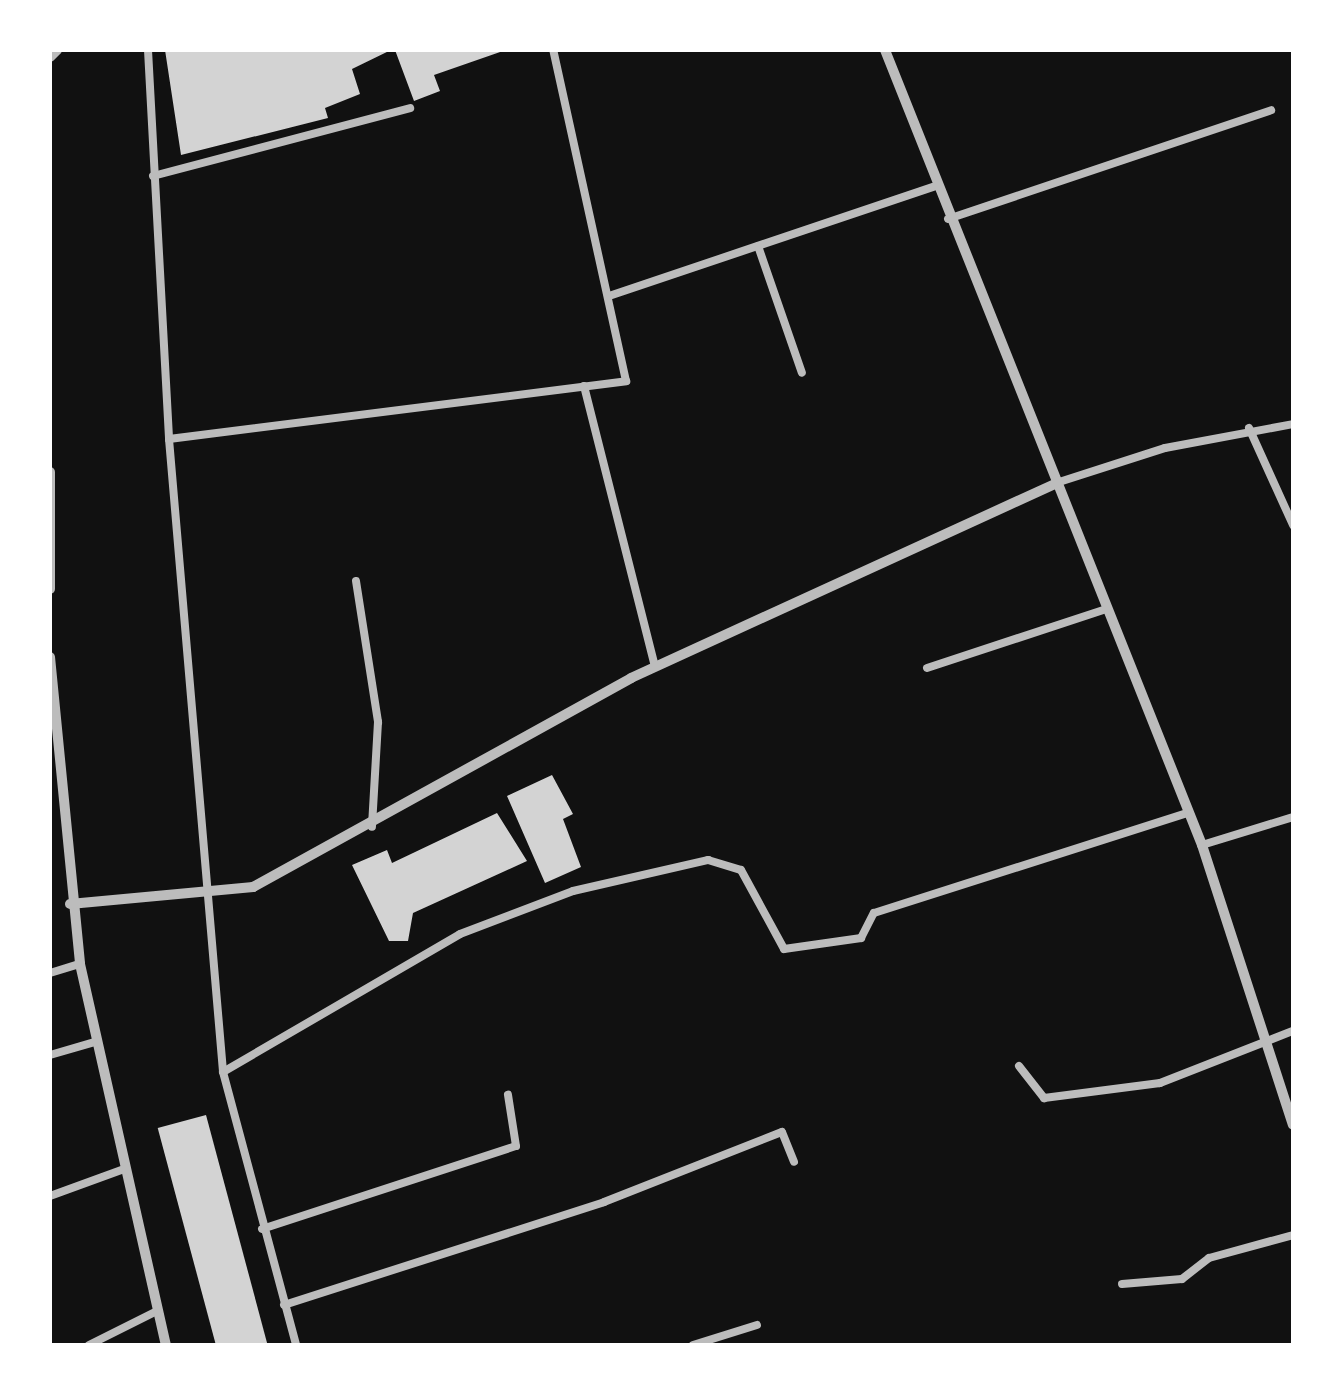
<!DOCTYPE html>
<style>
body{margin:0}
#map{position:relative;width:1343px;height:1395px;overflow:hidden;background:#111;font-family:"Open Sans",sans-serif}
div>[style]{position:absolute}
.building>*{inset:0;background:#d3d3d3;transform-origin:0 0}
.service>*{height:8px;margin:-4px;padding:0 4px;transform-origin:4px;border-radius:4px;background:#bcbcbc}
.minor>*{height:10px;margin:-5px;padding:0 5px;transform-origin:5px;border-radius:5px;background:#bcbcbc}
span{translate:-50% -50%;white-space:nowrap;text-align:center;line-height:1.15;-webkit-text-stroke:8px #fff;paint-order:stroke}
.frame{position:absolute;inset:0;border:52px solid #fff;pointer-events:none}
</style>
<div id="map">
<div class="building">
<i style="clip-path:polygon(165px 50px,391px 50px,352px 69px,360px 94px,325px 108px,328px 118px,181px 155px)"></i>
<i style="clip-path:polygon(395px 50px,503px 50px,503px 51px,434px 75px,440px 91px,414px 101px)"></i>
<i style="clip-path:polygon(552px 775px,573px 814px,563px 819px,581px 867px,545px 883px,507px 796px)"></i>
<i style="clip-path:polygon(497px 813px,527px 861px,413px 913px,408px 941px,389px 941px,352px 865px,387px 850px,392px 863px)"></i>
<i style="left:206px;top:1115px;width:238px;height:50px;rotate:75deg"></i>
</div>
<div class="service">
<i style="left:148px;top:50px;width:390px;rotate:86.9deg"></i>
<i style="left:169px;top:439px;width:635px;rotate:85.12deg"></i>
<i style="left:223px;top:1072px;width:283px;rotate:75deg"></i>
<i style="left:153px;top:176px;width:266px;rotate:-14.8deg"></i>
<i style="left:948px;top:219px;width:341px;rotate:-18.6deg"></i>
<i style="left:758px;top:246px;width:134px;rotate:70.9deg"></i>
<i style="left:609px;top:296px;width:342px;rotate:-18.6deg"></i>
<i style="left:584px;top:386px;width:289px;rotate:75.8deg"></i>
<i style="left:1249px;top:428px;width:107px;rotate:65.6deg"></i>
<i style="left:169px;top:439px;width:461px;rotate:-7.2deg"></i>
<i style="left:626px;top:381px;width:339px;rotate:-102.4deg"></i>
<i style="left:1056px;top:483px;width:114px;rotate:-17.8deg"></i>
<i style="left:1165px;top:448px;width:130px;rotate:-10.6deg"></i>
<i style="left:356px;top:581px;width:143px;rotate:81.1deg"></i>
<i style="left:378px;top:722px;width:105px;rotate:93.3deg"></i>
<i style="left:927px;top:668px;width:188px;rotate:-18.2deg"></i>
<i style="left:1202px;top:845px;width:95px;rotate:-17.1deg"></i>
<i style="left:50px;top:973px;width:31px;rotate:-17deg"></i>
<i style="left:50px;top:1055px;width:47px;rotate:-16.1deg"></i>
<i style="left:1019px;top:1066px;width:41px;rotate:52deg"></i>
<i style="left:1044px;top:1098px;width:117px;rotate:-7.4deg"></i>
<i style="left:1160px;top:1083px;width:143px;rotate:-21.4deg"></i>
<i style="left:223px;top:1072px;width:274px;rotate:-30.2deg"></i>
<i style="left:460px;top:934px;width:121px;rotate:-20.8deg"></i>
<i style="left:573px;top:891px;width:139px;rotate:-12.9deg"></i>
<i style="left:708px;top:860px;width:34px;rotate:17deg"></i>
<i style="left:741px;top:870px;width:90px;rotate:61.4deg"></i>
<i style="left:784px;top:949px;width:78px;rotate:-8.1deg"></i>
<i style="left:861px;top:938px;width:28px;rotate:-63deg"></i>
<i style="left:874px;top:913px;width:330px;rotate:-17.7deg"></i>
<i style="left:50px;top:1196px;width:76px;rotate:-20.1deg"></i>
<i style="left:262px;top:1229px;width:267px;rotate:-18.1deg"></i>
<i style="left:516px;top:1146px;width:52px;rotate:-98.9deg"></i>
<i style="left:1122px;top:1284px;width:60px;rotate:-4.8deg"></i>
<i style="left:1182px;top:1279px;width:34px;rotate:-38deg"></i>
<i style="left:1209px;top:1258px;width:87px;rotate:-15.3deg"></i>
<i style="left:284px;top:1305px;width:336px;rotate:-17.8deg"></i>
<i style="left:604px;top:1202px;width:191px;rotate:-21.5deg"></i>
<i style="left:782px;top:1132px;width:32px;rotate:68deg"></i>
<i style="left:89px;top:1345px;width:76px;rotate:-26.6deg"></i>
<i style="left:693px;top:1345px;width:67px;rotate:-17.4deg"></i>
</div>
<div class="minor">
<i style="left:885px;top:50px;width:856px;rotate:68.26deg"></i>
<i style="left:1202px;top:845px;width:294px;rotate:72deg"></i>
<i style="left:50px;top:57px;width:10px;rotate:-45deg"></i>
<i style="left:50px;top:472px;width:117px;rotate:90deg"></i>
<i style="left:50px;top:657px;width:308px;rotate:84.4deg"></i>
<i style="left:80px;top:964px;width:391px;rotate:77.3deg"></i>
<i style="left:70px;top:904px;width:184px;rotate:-5.3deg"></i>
<i style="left:253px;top:887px;width:432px;rotate:-28.9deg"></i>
<i style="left:631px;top:678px;width:468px;rotate:-24.6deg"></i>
</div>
<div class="frame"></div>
</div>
